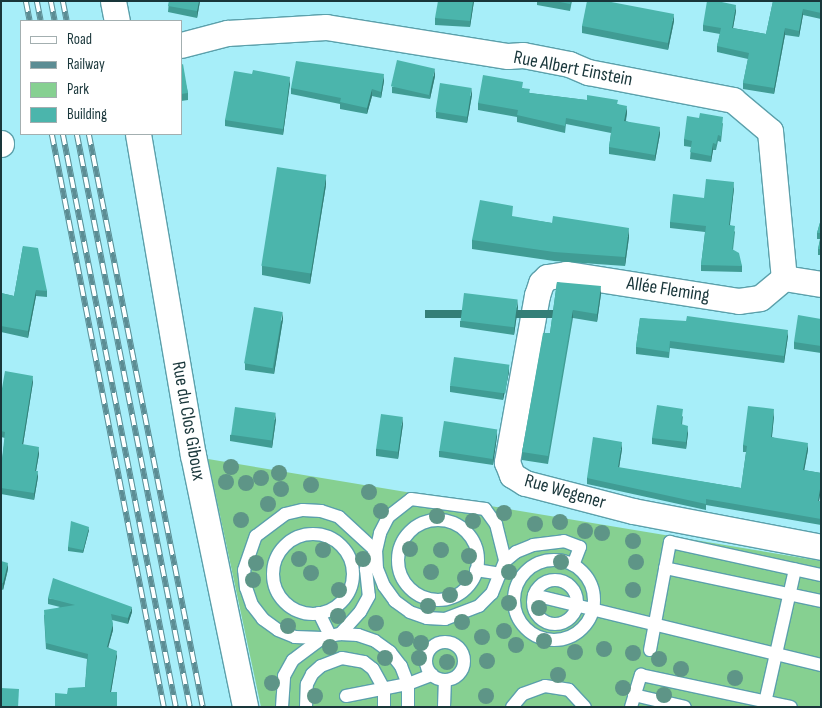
<!DOCTYPE html>
<meta charset="utf-8">
<style>
body{margin:0}
#map{position:relative;width:822px;height:708px;overflow:hidden;background:#a7eef9;font-family:"Sofia Sans Condensed",sans-serif}
div>[style]{position:absolute}
.green>*{inset:0;background:#86d091}
.roads{filter:drop-shadow(1px 0 #5ba0ab) drop-shadow(-1px 0 #5ba0ab) drop-shadow(0 1px #5ba0ab) drop-shadow(0 -1px #5ba0ab)}
.lane>*{height:12px;margin:-6px;padding:0 6px;transform-origin:6px;border-radius:6px;background:#fff}
.lane>.ring{margin:-6px;padding:0;box-sizing:content-box;background:none;border:12px solid #fff;border-radius:50%}
.street>*{height:25px;margin:-12.5px;padding:0 12.5px;transform-origin:12.5px;border-radius:12.5px;background:#fff}
.rail>*{height:5.5px;margin-top:-2.75px;transform-origin:0;background:repeating-linear-gradient(90deg,#fff 0 11px,#5c8d94 0 22px);box-sizing:border-box;border-block:1px solid #5c8d94}
.trees>*{width:16px;height:16px;margin:-8px;border-radius:50%;background:#5e9587}
.wall>*{inset:0;background:#409c94}
.shaded-wall>*{inset:0;background:#347f78;transform-origin:0 0}
.building>*{inset:0;background:#4bb5ac;transform-origin:0 0}
span{translate:-50% -50%;white-space:nowrap;text-align:center;line-height:1.15;-webkit-text-stroke:4px #fff;paint-order:stroke}
.street-label{font-size:19px;color:#19363a}
.frame{position:absolute;inset:0;border:2px solid #19363a;pointer-events:none}
.legend{position:absolute;left:20px;top:20px;width:162px;height:115px;box-sizing:border-box;background:#fff;border:1px solid #a3afb0;margin:0;padding:6px 9px;list-style:none;font-size:15px;color:#19363a}
.legend li{display:flex;align-items:center;gap:10px;height:25px}
.legend b{width:25px;border:1px solid #a3afb0}
</style>
<div id="map">
<div class="green">
<i style="clip-path:polygon(208px 459px,821px 561px,821px 707px,261px 707px)"></i>
</div>
<div class="roads">
<div class="lane">
<i style="left:411px;top:499px;width:75px;rotate:7.7deg"></i>
<i style="left:485px;top:509px;width:19px;rotate:54deg"></i>
<i style="left:496px;top:524px;width:38px;rotate:76deg"></i>
<i style="left:505px;top:561px;width:35px;rotate:112deg"></i>
<i style="left:492px;top:593px;width:18px;rotate:135deg"></i>
<i style="left:479px;top:606px;width:36px;rotate:159deg"></i>
<i style="left:445px;top:619px;width:18px;rotate:-177deg"></i>
<i style="left:427px;top:618px;width:18px;rotate:-161deg"></i>
<i style="left:410px;top:612px;width:19px;rotate:-144deg"></i>
<i style="left:395px;top:601px;width:19px;rotate:-126deg"></i>
<i style="left:384px;top:586px;width:18px;rotate:-112deg"></i>
<i style="left:377px;top:569px;width:18px;rotate:-93deg"></i>
<i style="left:376px;top:551px;width:18px;rotate:-77deg"></i>
<i style="left:380px;top:533px;width:18px;rotate:-63deg"></i>
<i style="left:388px;top:517px;width:29px;rotate:-38deg"></i>
<i class="ring" style="left:398px;top:520px;width:68px;height:68px"></i>
<i class="ring" style="left:273px;top:534px;width:68px;height:68px"></i>
<i class="ring" style="left:514px;top:560px;width:68px;height:68px"></i>
<i style="left:505px;top:561px;width:14px;rotate:-39deg"></i>
<i style="left:516px;top:552px;width:18px;rotate:-22deg"></i>
<i style="left:533px;top:545px;width:31px;rotate:-7deg"></i>
<i style="left:564px;top:541px;width:17px;rotate:21deg"></i>
<i style="left:580px;top:547px;width:19px;rotate:111deg"></i>
<i style="left:665px;top:568px;width:159px;rotate:11.9deg"></i>
<i style="left:476px;top:570px;width:25px;rotate:9deg"></i>
<i class="ring" style="left:533px;top:580px;width:32px;height:32px"></i>
<i style="left:534px;top:595px;width:295px;rotate:13.7deg"></i>
<i style="left:319px;top:613px;width:25px;rotate:64deg"></i>
<i style="left:322px;top:638px;width:27px;rotate:-178deg"></i>
<i style="left:295px;top:637px;width:18px;rotate:-158deg"></i>
<i style="left:278px;top:630px;width:19px;rotate:-144deg"></i>
<i style="left:263px;top:619px;width:18px;rotate:-128deg"></i>
<i style="left:252px;top:605px;width:18px;rotate:-109deg"></i>
<i style="left:246px;top:588px;width:18px;rotate:-96deg"></i>
<i style="left:244px;top:570px;width:36px;rotate:-71deg"></i>
<i style="left:256px;top:536px;width:36px;rotate:-37deg"></i>
<i style="left:285px;top:514px;width:18px;rotate:-13deg"></i>
<i style="left:303px;top:510px;width:18px;rotate:3deg"></i>
<i style="left:321px;top:511px;width:19px;rotate:18deg"></i>
<i style="left:339px;top:517px;width:50px;rotate:42.6deg"></i>
<i style="left:376px;top:551px;width:21px;rotate:119deg"></i>
<i style="left:366px;top:569px;width:27px;rotate:84deg"></i>
<i style="left:369px;top:596px;width:18px;rotate:119deg"></i>
<i style="left:360px;top:612px;width:30px;rotate:132deg"></i>
<i class="ring" style="left:426px;top:642px;width:26px;height:26px"></i>
<i style="left:650px;top:650px;width:110px;rotate:-79.5deg"></i>
<i style="left:670px;top:542px;width:155px;rotate:12.3deg"></i>
<i style="left:634px;top:695px;width:52px;rotate:13.2deg"></i>
<i style="left:346px;top:696px;width:63px;rotate:-11deg"></i>
<i style="left:408px;top:684px;width:26px;rotate:-21deg"></i>
<i style="left:282px;top:707px;width:31px;rotate:-86deg"></i>
<i style="left:284px;top:676px;width:18px;rotate:-61deg"></i>
<i style="left:293px;top:660px;width:36px;rotate:-37deg"></i>
<i style="left:322px;top:638px;width:18px;rotate:-13deg"></i>
<i style="left:340px;top:634px;width:18px;rotate:3deg"></i>
<i style="left:358px;top:635px;width:18px;rotate:19deg"></i>
<i style="left:375px;top:641px;width:19px;rotate:36deg"></i>
<i style="left:390px;top:652px;width:18px;rotate:52deg"></i>
<i style="left:401px;top:666px;width:19px;rotate:69deg"></i>
<i style="left:408px;top:684px;width:23px;rotate:90deg"></i>
<i style="left:306px;top:707px;width:23px;rotate:-88deg"></i>
<i style="left:307px;top:684px;width:11px;rotate:-63deg"></i>
<i style="left:312px;top:674px;width:12px;rotate:-42deg"></i>
<i style="left:321px;top:666px;width:22px;rotate:-21deg"></i>
<i style="left:342px;top:658px;width:22px;rotate:10deg"></i>
<i style="left:364px;top:662px;width:11px;rotate:38deg"></i>
<i style="left:373px;top:669px;width:23px;rotate:61deg"></i>
<i style="left:384px;top:689px;width:18px;rotate:90deg"></i>
<i style="left:444px;top:707px;width:27px;rotate:-88deg"></i>
<i style="left:512px;top:707px;width:17px;rotate:-50deg"></i>
<i style="left:523px;top:694px;width:23px;rotate:-20deg"></i>
<i style="left:545px;top:686px;width:24px;rotate:9deg"></i>
<i style="left:569px;top:690px;width:23px;rotate:47deg"></i>
<i style="left:631px;top:707px;width:34px;rotate:-73deg"></i>
<i style="left:641px;top:675px;width:153px;rotate:12deg"></i>
<i style="left:764px;top:707px;width:141px;rotate:-77.3deg"></i>
</div>
<div class="street">
<i style="left:113px;top:1px;width:20px;rotate:79deg"></i>
<i style="left:181px;top:45px;width:48px;rotate:-14.6deg"></i>
<i style="left:227px;top:33px;width:99px;rotate:-3.5deg"></i>
<i style="left:326px;top:27px;width:184px;rotate:9.1deg"></i>
<i style="left:508px;top:56px;width:15px;rotate:-4deg"></i>
<i style="left:523px;top:55px;width:47px;rotate:11.1deg"></i>
<i style="left:569px;top:64px;width:21px;rotate:23deg"></i>
<i style="left:588px;top:72px;width:148px;rotate:10.9deg"></i>
<i style="left:733px;top:100px;width:48px;rotate:40deg"></i>
<i style="left:770px;top:131px;width:148px;rotate:84.6deg"></i>
<i style="left:784px;top:278px;width:37px;rotate:9deg"></i>
<i style="left:138px;top:134px;width:326px;rotate:80.3deg"></i>
<i style="left:193px;top:455px;width:257px;rotate:78.3deg"></i>
<i style="left:1px;top:143px;width:1px;rotate:90deg"></i>
<i style="left:784px;top:278px;width:31px;rotate:140deg"></i>
<i style="left:760px;top:298px;width:21px;rotate:172deg"></i>
<i style="left:739px;top:301px;width:175px;rotate:-171.1deg"></i>
<i style="left:566px;top:274px;width:19px;rotate:171deg"></i>
<i style="left:547px;top:277px;width:8px;rotate:135deg"></i>
<i style="left:541px;top:283px;width:13px;rotate:108deg"></i>
<i style="left:537px;top:295px;width:170px;rotate:100.2deg"></i>
<i style="left:507px;top:462px;width:14px;rotate:69deg"></i>
<i style="left:512px;top:475px;width:15px;rotate:32deg"></i>
<i style="left:525px;top:483px;width:112px;rotate:14.5deg"></i>
<i style="left:633px;top:511px;width:191px;rotate:10.8deg"></i>
</div>
</div>
<div class="rail">
<i style="left:26px;top:1px;width:20px;rotate:79deg"></i>
<i style="left:37px;top:1px;width:20px;rotate:79deg"></i>
<i style="left:51px;top:1px;width:20px;rotate:79deg"></i>
<i style="left:63px;top:1px;width:20px;rotate:79deg"></i>
<i style="left:52px;top:134px;width:584px;rotate:78.94deg"></i>
<i style="left:63px;top:134px;width:584px;rotate:78.84deg"></i>
<i style="left:77px;top:134px;width:584px;rotate:78.84deg"></i>
<i style="left:89px;top:134px;width:584px;rotate:78.75deg"></i>
</div>
<div class="trees">
<i style="left:231px;top:467px"></i>
<i style="left:279px;top:473px"></i>
<i style="left:261px;top:478px"></i>
<i style="left:226px;top:482px"></i>
<i style="left:246px;top:483px"></i>
<i style="left:311px;top:485px"></i>
<i style="left:281px;top:489px"></i>
<i style="left:369px;top:492px"></i>
<i style="left:268px;top:504px"></i>
<i style="left:381px;top:511px"></i>
<i style="left:504px;top:513px"></i>
<i style="left:437px;top:516px"></i>
<i style="left:241px;top:520px"></i>
<i style="left:473px;top:521px"></i>
<i style="left:560px;top:522px"></i>
<i style="left:535px;top:524px"></i>
<i style="left:585px;top:531px"></i>
<i style="left:602px;top:533px"></i>
<i style="left:633px;top:541px"></i>
<i style="left:410px;top:549px"></i>
<i style="left:323px;top:550px"></i>
<i style="left:441px;top:550px"></i>
<i style="left:469px;top:556px"></i>
<i style="left:299px;top:559px"></i>
<i style="left:363px;top:559px"></i>
<i style="left:561px;top:562px"></i>
<i style="left:636px;top:562px"></i>
<i style="left:256px;top:563px"></i>
<i style="left:431px;top:572px"></i>
<i style="left:509px;top:572px"></i>
<i style="left:311px;top:573px"></i>
<i style="left:465px;top:578px"></i>
<i style="left:253px;top:580px"></i>
<i style="left:339px;top:590px"></i>
<i style="left:633px;top:590px"></i>
<i style="left:450px;top:595px"></i>
<i style="left:509px;top:603px"></i>
<i style="left:428px;top:606px"></i>
<i style="left:539px;top:608px"></i>
<i style="left:338px;top:616px"></i>
<i style="left:462px;top:622px"></i>
<i style="left:376px;top:623px"></i>
<i style="left:288px;top:626px"></i>
<i style="left:504px;top:631px"></i>
<i style="left:482px;top:637px"></i>
<i style="left:406px;top:639px"></i>
<i style="left:544px;top:641px"></i>
<i style="left:421px;top:643px"></i>
<i style="left:516px;top:645px"></i>
<i style="left:330px;top:647px"></i>
<i style="left:604px;top:649px"></i>
<i style="left:575px;top:652px"></i>
<i style="left:633px;top:653px"></i>
<i style="left:385px;top:658px"></i>
<i style="left:419px;top:658px"></i>
<i style="left:659px;top:659px"></i>
<i style="left:487px;top:661px"></i>
<i style="left:447px;top:662px"></i>
<i style="left:681px;top:669px"></i>
<i style="left:558px;top:675px"></i>
<i style="left:735px;top:678px"></i>
<i style="left:272px;top:683px"></i>
<i style="left:623px;top:688px"></i>
<i style="left:664px;top:695px"></i>
<i style="left:315px;top:696px"></i>
<i style="left:486px;top:696px"></i>
</div>
<div class="wall">
<i style="clip-path:polygon(169px 1px,200px 1px,197px 18px,168px 12px)"></i>
<i style="clip-path:polygon(474px 1px,470px 27px,435px 25px,435px 18px)"></i>
<i style="clip-path:polygon(537px 1px,572px 1px,570px 11px,537px 5px)"></i>
<i style="clip-path:polygon(773px 1px,821px 1px,821px 19px,803px 15px,799px 37px,785px 35px,774px 94px,743px 89px,743px 83px,748px 59px,717px 52px,717px 46px,720px 34px,703px 31px,703px 25px,736px 11px,733px 28px,766px 34px)"></i>
<i style="clip-path:polygon(674px 21px,668px 50px,582px 33px,582px 26px)"></i>
<i style="clip-path:polygon(181px 65px,188px 93px,188px 100px,181px 101px)"></i>
<i style="clip-path:polygon(252px 74px,290px 83px,283px 135px,225px 126px,225px 120px)"></i>
<i style="clip-path:polygon(435px 76px,430px 99px,392px 93px,392px 87px)"></i>
<i style="clip-path:polygon(384px 81px,381px 98px,372px 96px,367px 114px,340px 109px,340px 104px,291px 94px,291px 88px)"></i>
<i style="clip-path:polygon(523px 88px,530px 93px,618px 104px,627px 113px,626px 121px,660px 134px,655px 161px,609px 154px,609px 147px,611px 133px,566px 124px,565px 133px,517px 122px,517px 117px,478px 110px,478px 103px)"></i>
<i style="clip-path:polygon(472px 95px,467px 123px,436px 118px,436px 112px)"></i>
<i style="clip-path:polygon(723px 123px,721px 142px,718px 141px,716px 150px,713px 150px,711px 162px,690px 159px,691px 147px,684px 146px,684px 139px)"></i>
<i style="clip-path:polygon(326px 185px,310px 284px,262px 275px,262px 266px)"></i>
<i style="clip-path:polygon(734px 188px,730px 225px,735px 232px,733px 250px,742px 266px,742px 272px,701px 271px,701px 265px,705px 232px,670px 228px,670px 222px)"></i>
<i style="clip-path:polygon(513px 217px,552px 223px,629px 237px,625px 266px,554px 261px,472px 249px,472px 240px)"></i>
<i style="clip-path:polygon(821px 219px,821px 255px,818px 255px,818px 249px,820px 239px,817px 239px,817px 233px)"></i>
<i style="clip-path:polygon(23px 246px,47px 291px,47px 297px,36px 296px,28px 338px,1px 332px,1px 293px,14px 296px)"></i>
<i style="clip-path:polygon(557px 282px,601px 294px,597px 322px,573px 318px,548px 464px,522px 460px,522px 452px,550px 333px)"></i>
<i style="clip-path:polygon(518px 307px,514px 335px,460px 327px,460px 321px)"></i>
<i style="clip-path:polygon(640px 318px,788px 336px,784px 363px,670px 348px,669px 358px,636px 354px,636px 347px)"></i>
<i style="clip-path:polygon(283px 319px,274px 374px,245px 370px,245px 363px)"></i>
<i style="clip-path:polygon(821px 319px,821px 353px,794px 349px,794px 342px)"></i>
<i style="clip-path:polygon(509px 372px,503px 400px,450px 392px,450px 386px)"></i>
<i style="clip-path:polygon(33px 382px,23px 445px,39px 454px,36px 471px,38px 477px,34px 500px,1px 494px,1px 468px,5px 438px,1px 437px,1px 394px)"></i>
<i style="clip-path:polygon(683px 416px,682px 425px,688px 433px,686px 449px,652px 444px,652px 438px)"></i>
<i style="clip-path:polygon(774px 416px,772px 437px,808px 450px,804px 470px,821px 473px,821px 489px,819px 501px,821px 501px,821px 525px,706px 505px,706px 510px,587px 484px,587px 478px,622px 449px,619px 468px,741px 488px,746px 452px,743px 452px,743px 445px)"></i>
<i style="clip-path:polygon(276px 419px,272px 448px,230px 441px,230px 435px)"></i>
<i style="clip-path:polygon(403px 424px,398px 459px,376px 456px,376px 449px)"></i>
<i style="clip-path:polygon(497px 436px,493px 465px,439px 457px,439px 451px)"></i>
<i style="clip-path:polygon(89px 530px,83px 553px,68px 551px,68px 547px)"></i>
<i style="clip-path:polygon(1px 561px,8px 569px,3px 590px,1px 589px)"></i>
<i style="clip-path:polygon(48px 598px,132px 612px,128px 624px,112px 620px,113px 630px,108px 647px,117px 656px,111px 692px,67px 694px,85px 687px,87px 659px,46px 649px,44px 615px,60px 607px,48px 604px)"></i>
</div>
<div class="shaded-wall">
<i style="clip-path:polygon(199px 1px,200px 1px,197px 18px,197px 11px)"></i>
<i style="clip-path:polygon(473px 1px,474px 1px,470px 27px,470px 21px)"></i>
<i style="clip-path:polygon(736px 5px,736px 11px,732px 34px,732px 28px)"></i>
<i style="clip-path:polygon(803px 9px,803px 15px,799px 37px,799px 31px)"></i>
<i style="clip-path:polygon(674px 14px,674px 21px,668px 50px,668px 43px)"></i>
<i style="clip-path:polygon(785px 28px,785px 35px,774px 94px,774px 88px)"></i>
<i style="clip-path:polygon(435px 69px,435px 76px,430px 99px,430px 93px)"></i>
<i style="clip-path:polygon(384px 74px,384px 81px,381px 98px,381px 92px)"></i>
<i style="clip-path:polygon(290px 77px,290px 83px,283px 135px,283px 129px)"></i>
<i style="clip-path:polygon(472px 88px,472px 95px,467px 123px,467px 117px)"></i>
<i style="clip-path:polygon(372px 89px,372px 96px,367px 114px,367px 108px)"></i>
<i style="clip-path:polygon(627px 106px,627px 113px,624px 128px,624px 121px)"></i>
<i style="clip-path:polygon(660px 127px,660px 134px,655px 161px,655px 155px)"></i>
<i style="clip-path:polygon(713px 143px,713px 150px,711px 162px,711px 156px)"></i>
<i style="clip-path:polygon(326px 175px,326px 185px,310px 284px,310px 274px)"></i>
<i style="clip-path:polygon(734px 182px,734px 188px,729px 231px,729px 225px)"></i>
<i style="clip-path:polygon(629px 228px,629px 237px,625px 266px,625px 257px)"></i>
<i style="clip-path:polygon(601px 286px,601px 294px,597px 322px,597px 314px)"></i>
<i style="clip-path:polygon(36px 290px,36px 296px,28px 338px,28px 331px)"></i>
<i style="clip-path:polygon(518px 300px,518px 307px,514px 335px,514px 328px)"></i>
<i style="left:573px;top:310px;width:8px;height:148px;rotate:90deg"></i>
<i style="clip-path:polygon(283px 312px,283px 319px,274px 374px,274px 368px)"></i>
<i style="clip-path:polygon(788px 330px,788px 336px,784px 363px,784px 356px)"></i>
<i style="clip-path:polygon(509px 365px,509px 372px,503px 400px,503px 394px)"></i>
<i style="clip-path:polygon(33px 376px,33px 382px,22px 451px,22px 444px)"></i>
<i style="clip-path:polygon(774px 409px,774px 416px,771px 444px,771px 437px)"></i>
<i style="clip-path:polygon(276px 413px,276px 419px,272px 448px,272px 443px)"></i>
<i style="clip-path:polygon(403px 417px,403px 424px,398px 459px,398px 452px)"></i>
<i style="clip-path:polygon(688px 426px,688px 433px,686px 449px,686px 442px)"></i>
<i style="clip-path:polygon(497px 429px,497px 436px,493px 465px,493px 458px)"></i>
<i style="clip-path:polygon(622px 442px,622px 449px,618px 474px,618px 467px)"></i>
<i style="clip-path:polygon(808px 443px,808px 450px,803px 477px,803px 470px)"></i>
<i style="clip-path:polygon(39px 447px,39px 454px,35px 477px,35px 471px)"></i>
<i style="clip-path:polygon(38px 471px,38px 477px,34px 500px,34px 493px)"></i>
<i style="clip-path:polygon(821px 483px,821px 489px,818px 507px,818px 501px)"></i>
<i style="clip-path:polygon(89px 527px,89px 530px,83px 553px,83px 550px)"></i>
<i style="clip-path:polygon(8px 563px,8px 569px,3px 590px,3px 583px)"></i>
<i style="clip-path:polygon(132px 607px,132px 612px,128px 624px,128px 618px)"></i>
<i style="clip-path:polygon(113px 624px,113px 630px,107px 652px,107px 647px)"></i>
<i style="clip-path:polygon(117px 651px,117px 656px,110px 698px,110px 692px)"></i>
</div>
<div class="building">
<i style="clip-path:polygon(169px 1px,199px 1px,197px 11px,168px 6px)"></i>
<i style="clip-path:polygon(438px 1px,473px 1px,470px 21px,435px 18px)"></i>
<i style="clip-path:polygon(555px 1px,571px 1px,570px 4px)"></i>
<i style="clip-path:polygon(587px 1px,606px 1px,674px 14px,668px 43px,582px 26px)"></i>
<i style="clip-path:polygon(707px 1px,717px 1px,736px 5px,732px 28px,766px 34px,773px 1px,821px 1px,821px 13px,803px 9px,799px 31px,785px 28px,774px 88px,743px 83px,749px 53px,717px 46px,721px 28px,703px 25px)"></i>
<i style="left:397px;top:60px;width:39px;height:27px;rotate:13deg"></i>
<i style="clip-path:polygon(296px 61px,384px 74px,381px 92px,372px 89px,367px 108px,340px 102px,341px 98px,291px 88px)"></i>
<i style="clip-path:polygon(183px 64px,188px 93px,181px 94px,181px 65px)"></i>
<i style="clip-path:polygon(253px 70px,290px 77px,283px 129px,225px 120px,234px 71px,252px 74px)"></i>
<i style="clip-path:polygon(483px 75px,523px 82px,522px 88px,530px 89px,529px 93px,587px 100px,587px 95px,618px 100px,617px 104px,627px 106px,624px 121px,660px 127px,655px 155px,609px 147px,612px 127px,566px 118px,565px 126px,517px 115px,518px 110px,478px 103px)"></i>
<i style="left:440px;top:83px;width:32px;height:29px;rotate:9deg"></i>
<i style="clip-path:polygon(700px 113px,723px 117px,721px 136px,718px 135px,716px 144px,713px 143px,711px 156px,690px 152px,692px 141px,684px 139px,687px 116px,699px 118px)"></i>
<i style="left:277px;top:167px;width:50px;height:100px;rotate:9deg"></i>
<i style="clip-path:polygon(706px 179px,734px 182px,729px 225px,735px 226px,732px 249px,739px 253px,742px 266px,701px 265px,706px 226px,670px 222px,673px 194px,704px 198px)"></i>
<i style="clip-path:polygon(480px 200px,513px 206px,512px 216px,552px 223px,553px 216px,629px 228px,625px 257px,554px 252px,472px 240px)"></i>
<i style="clip-path:polygon(821px 219px,821px 233px,817px 233px)"></i>
<i style="clip-path:polygon(821px 237px,821px 249px,818px 249px)"></i>
<i style="clip-path:polygon(23px 246px,38px 248px,47px 291px,36px 290px,28px 331px,1px 326px,1px 293px,14px 296px)"></i>
<i style="clip-path:polygon(557px 282px,601px 286px,597px 314px,573px 310px,548px 456px,522px 452px,543px 333px,550px 333px)"></i>
<i style="left:464px;top:293px;width:54px;height:28px;rotate:7deg"></i>
<i style="left:254px;top:307px;width:29px;height:57px;rotate:10deg"></i>
<i style="clip-path:polygon(798px 315px,821px 319px,821px 346px,794px 342px)"></i>
<i style="clip-path:polygon(687px 316px,788px 330px,784px 356px,670px 341px,669px 352px,636px 347px,640px 318px,686px 321px)"></i>
<i style="left:454px;top:357px;width:56px;height:29px;rotate:8deg"></i>
<i style="clip-path:polygon(5px 371px,33px 376px,22px 444px,39px 447px,35px 471px,38px 471px,34px 493px,1px 488px,1px 468px,5px 432px,1px 431px,1px 394px)"></i>
<i style="clip-path:polygon(657px 405px,683px 409px,681px 424px,688px 426px,686px 442px,652px 438px)"></i>
<i style="clip-path:polygon(748px 406px,774px 409px,771px 437px,808px 443px,803px 470px,821px 473px,821px 483px,818px 501px,821px 501px,821px 519px,706px 499px,706px 504px,587px 478px,593px 437px,622px 442px,618px 467px,741px 488px,747px 446px,743px 445px)"></i>
<i style="left:235px;top:407px;width:41px;height:28px;rotate:8deg"></i>
<i style="left:381px;top:414px;width:22px;height:35px;rotate:8deg"></i>
<i style="left:444px;top:421px;width:54px;height:30px;rotate:9deg"></i>
<i style="clip-path:polygon(71px 521px,89px 527px,83px 550px,68px 547px)"></i>
<i style="clip-path:polygon(1px 561px,8px 563px,3px 583px,1px 583px)"></i>
<i style="clip-path:polygon(53px 578px,132px 607px,128px 618px,111px 614px,113px 624px,107px 647px,117px 651px,110px 692px,117px 692px,117px 707px,55px 707px,55px 693px,67px 694px,68px 688px,85px 687px,88px 654px,46px 643px,44px 610px,75px 605px,48px 598px)"></i>
<i style="left:1px;top:688px;width:18px;height:19px;rotate:3deg"></i>
</div>
<div class="street-label">
<span style="left:573px;top:69px;rotate:11deg">Rue Albert Einstein</span>
<span style="left:668px;top:290px;rotate:9deg">Allée Fleming</span>
<span style="left:188px;top:421px;rotate:80deg">Rue du Clos Giboux</span>
<span style="left:565px;top:492px;rotate:16deg">Rue Wegener</span>
</div>
<div class="frame"></div>
<ul class="legend">
<li><b style="height:6px;background:#fff"></b>Road</li>
<li><b style="height:6px;background:#5c8d94"></b>Railway</li>
<li><b style="height:14px;background:#86d091"></b>Park</li>
<li><b style="height:14px;background:#4bb5ac"></b>Building</li>
</ul>
</div>
